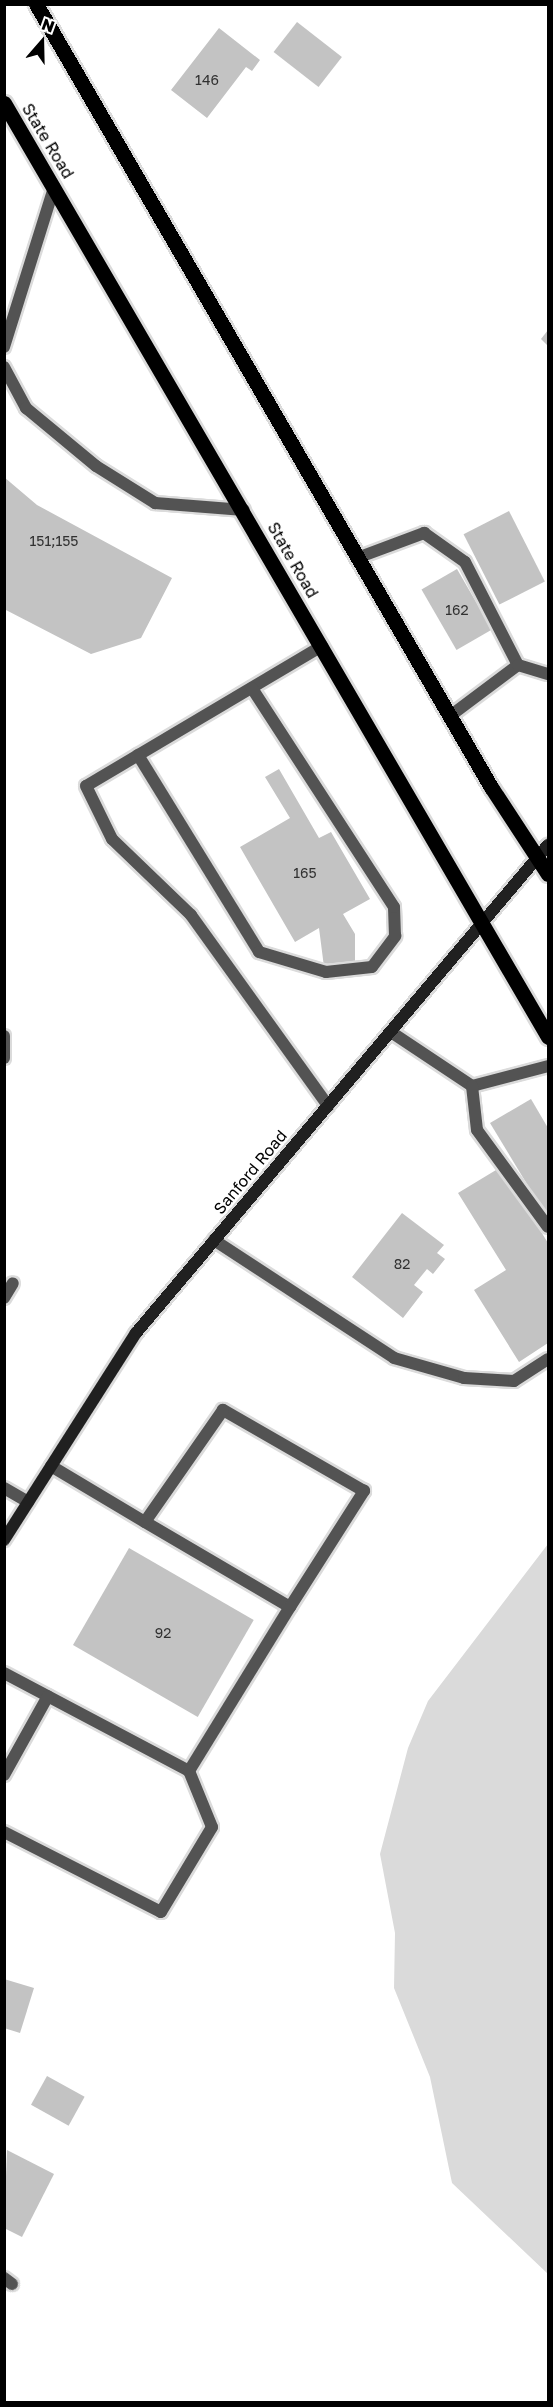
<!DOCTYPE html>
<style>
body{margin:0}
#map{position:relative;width:553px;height:2407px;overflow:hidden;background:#fff;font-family:"Golos Text",sans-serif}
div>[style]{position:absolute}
.green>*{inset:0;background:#dadada}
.building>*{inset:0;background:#c3c3c3;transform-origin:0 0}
.roads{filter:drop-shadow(2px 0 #dbdbdb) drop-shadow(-2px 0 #dbdbdb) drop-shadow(0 2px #dbdbdb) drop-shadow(0 -2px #dbdbdb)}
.lane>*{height:12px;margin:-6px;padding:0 6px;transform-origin:6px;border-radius:6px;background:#535353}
.street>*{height:12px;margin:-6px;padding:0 6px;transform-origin:6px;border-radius:6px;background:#535353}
.secondary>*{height:12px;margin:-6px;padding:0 6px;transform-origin:6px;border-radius:6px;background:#202020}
.primary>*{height:15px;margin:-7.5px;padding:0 7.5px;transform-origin:7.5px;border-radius:7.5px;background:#000}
span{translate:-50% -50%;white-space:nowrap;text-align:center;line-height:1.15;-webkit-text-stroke:5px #fff;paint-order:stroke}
.number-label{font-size:14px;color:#313131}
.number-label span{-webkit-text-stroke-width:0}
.street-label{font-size:16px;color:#000}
.frame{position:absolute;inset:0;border:6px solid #000;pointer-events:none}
.north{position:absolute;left:12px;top:12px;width:60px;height:60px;-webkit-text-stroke:4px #fff;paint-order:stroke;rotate:20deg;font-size:16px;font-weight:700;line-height:24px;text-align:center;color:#000}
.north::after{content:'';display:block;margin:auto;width:21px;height:27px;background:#000;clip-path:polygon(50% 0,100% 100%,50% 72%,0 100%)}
</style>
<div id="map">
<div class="green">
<i style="clip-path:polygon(548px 1544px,548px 2274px,452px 2183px,430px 2077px,394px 1988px,395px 1933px,380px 1854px,408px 1748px,428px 1701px)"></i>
</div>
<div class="building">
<i style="left:297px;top:22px;width:57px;height:38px;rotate:38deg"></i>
<i style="clip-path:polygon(219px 28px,260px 60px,252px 71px,246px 67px,207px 118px,171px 90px)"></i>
<i style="clip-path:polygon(548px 330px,548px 346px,541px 339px)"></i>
<i style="clip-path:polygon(4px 477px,37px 505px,172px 578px,141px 638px,91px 654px,4px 609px)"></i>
<i style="left:509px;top:511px;width:79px;height:51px;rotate:63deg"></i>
<i style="left:457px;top:569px;width:70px;height:41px;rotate:60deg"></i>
<i style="clip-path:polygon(279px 769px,319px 838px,331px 832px,370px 899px,343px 914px,355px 934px,355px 964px,324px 967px,319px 928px,295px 942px,240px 847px,290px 818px,265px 777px)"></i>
<i style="clip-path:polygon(531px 1099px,548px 1128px,548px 1219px,490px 1123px)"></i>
<i style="clip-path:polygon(501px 1167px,548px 1243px,548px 1343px,519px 1362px,474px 1290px,506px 1270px,458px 1193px)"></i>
<i style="clip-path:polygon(402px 1213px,444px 1245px,437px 1253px,445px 1259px,433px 1274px,427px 1269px,414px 1285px,423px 1292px,403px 1318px,352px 1277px)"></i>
<i style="left:129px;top:1548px;width:144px;height:112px;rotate:30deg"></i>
<i style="clip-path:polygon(4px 1979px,34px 1988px,20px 2033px,4px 2028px)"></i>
<i style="left:47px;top:2076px;width:43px;height:33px;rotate:29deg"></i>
<i style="clip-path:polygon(7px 2150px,54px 2174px,22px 2237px,4px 2228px)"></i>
</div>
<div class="roads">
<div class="lane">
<i style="left:4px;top:347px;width:168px;rotate:-72.6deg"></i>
<i style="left:4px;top:367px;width:47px;rotate:61.8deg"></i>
<i style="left:26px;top:408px;width:91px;rotate:39.6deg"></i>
<i style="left:96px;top:466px;width:70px;rotate:32.1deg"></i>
<i style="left:155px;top:503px;width:89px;rotate:4.5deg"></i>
<i style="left:357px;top:558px;width:72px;rotate:-20.5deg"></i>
<i style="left:424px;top:533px;width:50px;rotate:35.3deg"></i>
<i style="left:465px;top:562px;width:116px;rotate:62.8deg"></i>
<i style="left:518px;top:665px;width:85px;rotate:143.1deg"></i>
<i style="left:322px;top:646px;width:274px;rotate:149.3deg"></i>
<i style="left:86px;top:786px;width:59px;rotate:63.9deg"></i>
<i style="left:112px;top:839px;width:110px;rotate:43.9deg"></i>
<i style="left:191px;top:915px;width:235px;rotate:54.3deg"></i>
<i style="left:518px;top:665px;width:31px;rotate:17deg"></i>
<i style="left:138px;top:755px;width:231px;rotate:58.4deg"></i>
<i style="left:259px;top:952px;width:70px;rotate:16.6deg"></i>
<i style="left:326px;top:972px;width:46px;rotate:-6.2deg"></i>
<i style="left:372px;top:967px;width:39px;rotate:-53deg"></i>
<i style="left:395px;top:936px;width:29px;rotate:-92deg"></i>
<i style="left:394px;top:907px;width:261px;rotate:-123deg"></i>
<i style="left:391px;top:1032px;width:97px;rotate:33.7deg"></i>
<i style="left:472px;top:1086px;width:79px;rotate:-14.7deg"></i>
<i style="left:4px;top:1036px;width:22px;rotate:90deg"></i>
<i style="left:472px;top:1086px;width:44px;rotate:83.5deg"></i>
<i style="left:477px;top:1130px;width:120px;rotate:53.8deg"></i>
<i style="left:214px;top:1240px;width:215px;rotate:33.2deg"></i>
<i style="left:394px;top:1358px;width:73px;rotate:15.9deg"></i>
<i style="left:464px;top:1378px;width:50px;rotate:3.4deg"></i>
<i style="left:514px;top:1381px;width:40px;rotate:-32.9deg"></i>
<i style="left:4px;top:1298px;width:17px;rotate:-59deg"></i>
<i style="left:51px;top:1466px;width:109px;rotate:30.8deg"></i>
<i style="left:145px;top:1522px;width:168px;rotate:30.4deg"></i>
<i style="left:290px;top:1607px;width:138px;rotate:-57.5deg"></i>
<i style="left:364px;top:1491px;width:163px;rotate:-150.1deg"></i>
<i style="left:223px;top:1410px;width:136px;rotate:124.9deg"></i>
<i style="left:4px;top:1488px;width:28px;rotate:30deg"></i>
<i style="left:4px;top:1673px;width:209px;rotate:27.9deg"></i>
<i style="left:189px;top:1771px;width:193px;rotate:-58.4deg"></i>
<i style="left:4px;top:1775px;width:90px;rotate:-60.9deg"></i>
<i style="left:4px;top:1832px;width:176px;rotate:27deg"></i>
<i style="left:161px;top:1912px;width:99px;rotate:-59deg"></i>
<i style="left:212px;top:1827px;width:61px;rotate:-112.3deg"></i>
</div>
<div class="street">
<i style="left:4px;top:2278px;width:10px;rotate:37deg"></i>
</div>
<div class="secondary">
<i style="left:4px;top:1540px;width:246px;rotate:-57.5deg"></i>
<i style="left:136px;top:1333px;width:639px;rotate:-49.83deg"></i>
</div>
<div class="primary">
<i style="left:36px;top:4px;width:906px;rotate:59.84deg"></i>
<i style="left:491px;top:787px;width:104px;rotate:56.8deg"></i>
<i style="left:4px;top:103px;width:1081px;rotate:59.78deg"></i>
</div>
</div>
<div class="number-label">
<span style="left:207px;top:80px">146</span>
<span style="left:54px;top:541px">151;155</span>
<span style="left:457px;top:610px">162</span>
<span style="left:305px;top:873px">165</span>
<span style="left:402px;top:1264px">82</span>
<span style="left:163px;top:1633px">92</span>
</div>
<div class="street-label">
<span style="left:48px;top:141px;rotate:59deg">State Road</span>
<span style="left:293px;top:560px;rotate:60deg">State Road</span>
<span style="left:250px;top:1172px;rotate:-50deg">Sanford Road</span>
</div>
<div class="frame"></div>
<div class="north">N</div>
</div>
